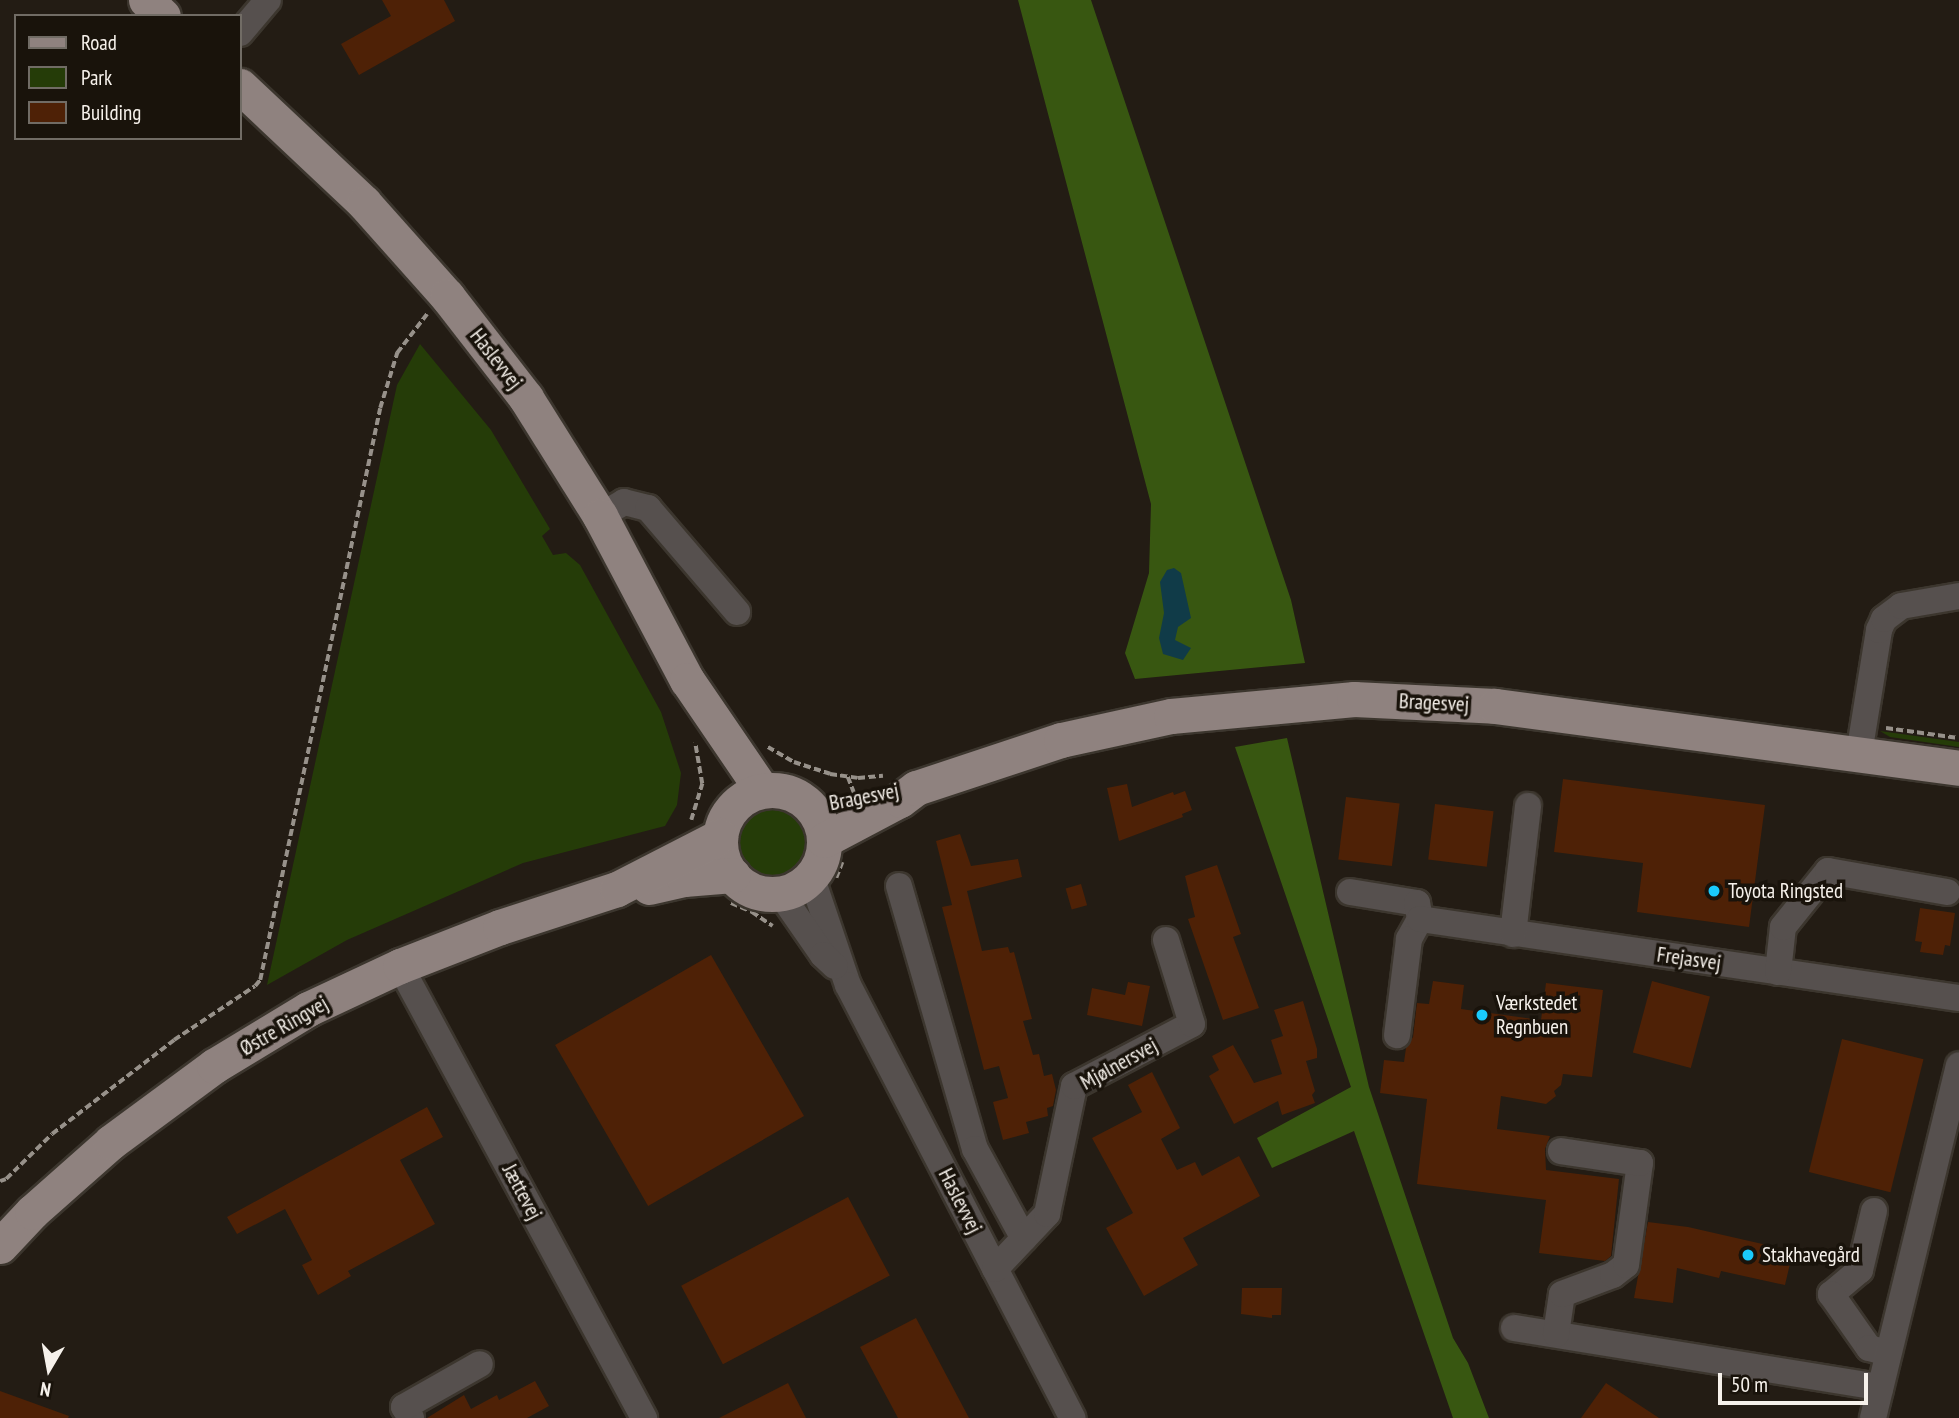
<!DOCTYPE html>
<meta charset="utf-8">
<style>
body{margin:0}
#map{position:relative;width:1959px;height:1418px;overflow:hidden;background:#231c14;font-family:"PT Sans Narrow",sans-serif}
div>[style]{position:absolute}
.green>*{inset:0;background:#253c08}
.round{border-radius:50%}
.forest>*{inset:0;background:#385711}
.water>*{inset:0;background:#103b48}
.building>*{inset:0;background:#4e2106;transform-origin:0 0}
.path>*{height:3.5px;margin-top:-1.75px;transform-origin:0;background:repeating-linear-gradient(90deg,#97918a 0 7px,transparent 0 10.5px)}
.roads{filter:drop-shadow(2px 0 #3c362e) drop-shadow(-2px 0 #3c362e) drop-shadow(0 2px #3c362e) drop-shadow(0 -2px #3c362e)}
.minor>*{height:26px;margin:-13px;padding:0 13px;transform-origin:13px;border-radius:13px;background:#56504e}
.major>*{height:35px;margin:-17.5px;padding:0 17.5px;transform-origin:17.5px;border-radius:17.5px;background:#8f827f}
.major>.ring{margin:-17.5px;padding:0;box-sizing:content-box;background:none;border:35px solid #8f827f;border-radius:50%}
.dots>*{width:19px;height:19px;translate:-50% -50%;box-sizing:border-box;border:4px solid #19130b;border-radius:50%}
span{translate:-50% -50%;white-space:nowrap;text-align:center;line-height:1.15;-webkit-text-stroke:7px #19130b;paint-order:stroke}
.street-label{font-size:21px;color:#f6f1eb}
.poi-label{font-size:21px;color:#f6f1eb}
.left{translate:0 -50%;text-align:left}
.legend{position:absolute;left:14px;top:14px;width:228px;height:126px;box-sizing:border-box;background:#19130b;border:2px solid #716c65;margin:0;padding:9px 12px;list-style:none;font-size:21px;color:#f6f1eb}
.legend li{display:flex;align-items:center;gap:14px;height:35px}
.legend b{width:35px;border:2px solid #716c65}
.north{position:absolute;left:14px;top:1334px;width:70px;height:70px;-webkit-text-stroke:5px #19130b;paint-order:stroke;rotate:190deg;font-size:19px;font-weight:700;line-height:28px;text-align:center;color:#f6f1eb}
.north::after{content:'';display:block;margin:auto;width:24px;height:32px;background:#f6f1eb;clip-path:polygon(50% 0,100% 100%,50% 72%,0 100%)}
.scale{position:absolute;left:1718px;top:1373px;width:150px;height:32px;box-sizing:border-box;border:4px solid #f6f1eb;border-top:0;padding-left:9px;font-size:21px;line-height:24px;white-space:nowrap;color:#f6f1eb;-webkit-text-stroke:5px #19130b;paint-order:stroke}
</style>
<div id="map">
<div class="green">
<i style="clip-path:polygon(420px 344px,491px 430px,550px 529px,542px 536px,553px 555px,566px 553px,580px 565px,661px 712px,681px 773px,677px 805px,665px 826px,523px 863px,347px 940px,267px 985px,397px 385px)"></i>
<i style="clip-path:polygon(1880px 731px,1959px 742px,1959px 747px,1890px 737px)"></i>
<i class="round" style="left:734px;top:804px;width:74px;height:74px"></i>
</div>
<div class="forest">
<i style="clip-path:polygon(1018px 0,1091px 0,1291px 600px,1305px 663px,1135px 679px,1125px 653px,1149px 573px,1151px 504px)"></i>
<i style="clip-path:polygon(1287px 738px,1369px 1087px,1453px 1338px,1468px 1363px,1489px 1418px,1453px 1418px,1354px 1131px,1272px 1168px,1257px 1138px,1351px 1087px,1235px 747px)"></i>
</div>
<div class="water">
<i style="clip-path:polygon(1174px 568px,1181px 573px,1191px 618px,1178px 627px,1175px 640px,1191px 648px,1183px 660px,1163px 654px,1159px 638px,1164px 613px,1160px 582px,1167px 570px)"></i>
</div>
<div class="building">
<i style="clip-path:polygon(382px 0,444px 0,455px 21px,359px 75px,341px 44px,391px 16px)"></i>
<i style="clip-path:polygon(1563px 779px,1765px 805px,1749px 927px,1637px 912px,1643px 863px,1554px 852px)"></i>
<i style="clip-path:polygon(1127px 784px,1132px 807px,1173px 792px,1174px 795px,1185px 791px,1192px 810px,1182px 814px,1183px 817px,1119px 841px,1107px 788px)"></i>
<i style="left:1346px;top:797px;width:54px;height:63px;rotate:7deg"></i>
<i style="left:1435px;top:804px;width:59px;height:56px;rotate:7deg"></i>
<i style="clip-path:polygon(960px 834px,971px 866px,1018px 859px,1022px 877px,967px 891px,982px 951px,1008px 947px,1010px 953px,1014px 952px,1032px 1019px,1023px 1021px,1033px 1055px,1039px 1054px,1044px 1076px,1052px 1074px,1056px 1090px,1053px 1106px,1047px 1108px,1048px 1116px,1026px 1122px,1029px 1133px,1003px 1140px,993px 1102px,1008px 1098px,999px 1066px,984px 1070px,942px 907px,952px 905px,936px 841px)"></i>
<i style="clip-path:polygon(1217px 865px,1241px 934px,1233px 937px,1259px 1008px,1223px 1020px,1188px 919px,1195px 917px,1185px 876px)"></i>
<i style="left:1081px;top:884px;width:22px;height:16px;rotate:74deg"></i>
<i style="clip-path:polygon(1920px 908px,1955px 913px,1950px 946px,1945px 945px,1943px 955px,1920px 952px,1922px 942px,1915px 941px)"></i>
<i style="left:711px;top:955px;width:186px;height:180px;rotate:60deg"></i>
<i style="clip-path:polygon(1433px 981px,1464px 985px,1461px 1009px,1541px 1020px,1546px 983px,1603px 990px,1592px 1077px,1563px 1074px,1561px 1085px,1554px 1091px,1556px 1096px,1546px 1104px,1501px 1096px,1497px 1129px,1550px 1136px,1545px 1149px,1546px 1170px,1619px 1179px,1611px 1256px,1605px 1261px,1539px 1253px,1546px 1200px,1417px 1184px,1427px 1099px,1380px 1093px,1384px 1060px,1404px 1062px,1406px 1048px,1413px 1037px,1417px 1003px,1429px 1004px)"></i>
<i style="left:1652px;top:981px;width:60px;height:74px;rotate:15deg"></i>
<i style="clip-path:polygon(1128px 982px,1150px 986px,1142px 1026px,1087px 1015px,1092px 988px,1125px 995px)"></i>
<i style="clip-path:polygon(1303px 1001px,1317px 1049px,1317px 1058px,1306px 1061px,1315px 1091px,1312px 1095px,1315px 1103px,1282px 1115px,1278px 1101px,1234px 1124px,1209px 1076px,1219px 1070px,1212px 1056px,1233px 1045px,1254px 1083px,1282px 1074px,1271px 1040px,1283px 1036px,1274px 1010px)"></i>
<i style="left:1842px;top:1039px;width:84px;height:137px;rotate:14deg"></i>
<i style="clip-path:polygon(1152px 1072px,1180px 1128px,1161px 1139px,1177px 1170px,1195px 1162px,1202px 1176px,1239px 1156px,1260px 1196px,1183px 1238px,1198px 1265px,1144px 1296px,1106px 1228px,1133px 1213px,1092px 1138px,1142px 1112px,1128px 1085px)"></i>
<i style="clip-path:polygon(427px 1107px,443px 1137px,400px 1160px,435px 1224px,348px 1271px,351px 1276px,318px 1295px,302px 1265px,312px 1260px,285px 1209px,237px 1234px,227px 1217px)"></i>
<i style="left:848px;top:1197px;width:89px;height:189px;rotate:62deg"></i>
<i style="clip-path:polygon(1648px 1222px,1688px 1227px,1793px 1251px,1785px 1285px,1721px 1271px,1719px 1278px,1677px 1268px,1673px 1303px,1634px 1298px)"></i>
<i style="clip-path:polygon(1242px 1288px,1282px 1288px,1281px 1315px,1272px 1315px,1272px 1318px,1241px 1314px)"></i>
<i style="clip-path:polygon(916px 1318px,969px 1418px,898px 1418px,860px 1347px)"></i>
<i style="clip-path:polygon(535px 1381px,549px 1406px,527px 1418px,427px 1418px,464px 1395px,471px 1409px,497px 1395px,499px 1400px)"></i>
<i style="clip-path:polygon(788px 1383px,806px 1418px,719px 1418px)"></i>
<i style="clip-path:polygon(1606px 1383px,1659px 1418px,1581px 1418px)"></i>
<i style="clip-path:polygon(0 1391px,69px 1416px,68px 1418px,0 1418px)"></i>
</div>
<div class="path">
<i style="left:1886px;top:728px;width:73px;rotate:7.9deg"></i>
<i style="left:768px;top:747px;width:30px;rotate:30deg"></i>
<i style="left:794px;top:762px;width:38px;rotate:18deg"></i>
<i style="left:830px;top:774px;width:28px;rotate:8deg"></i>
<i style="left:858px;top:778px;width:25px;rotate:-5deg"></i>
<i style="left:848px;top:777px;width:19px;rotate:69deg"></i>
<i style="left:691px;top:820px;width:38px;rotate:-73deg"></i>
<i style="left:702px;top:784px;width:42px;rotate:-99.7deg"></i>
<i style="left:836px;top:878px;width:17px;rotate:-69deg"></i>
<i style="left:731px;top:903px;width:23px;rotate:23deg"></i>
<i style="left:752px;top:912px;width:25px;rotate:34deg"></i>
<i style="left:0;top:1181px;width:6px;rotate:-18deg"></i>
<i style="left:6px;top:1179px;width:64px;rotate:-44.4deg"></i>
<i style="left:52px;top:1134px;width:154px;rotate:-37.6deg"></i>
<i style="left:174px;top:1040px;width:97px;rotate:-33.7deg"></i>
<i style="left:255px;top:986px;width:8px;rotate:-50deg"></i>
<i style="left:260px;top:980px;width:584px;rotate:-78.15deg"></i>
<i style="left:380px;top:408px;width:58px;rotate:-72.8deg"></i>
<i style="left:397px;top:353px;width:49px;rotate:-52.4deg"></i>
</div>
<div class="roads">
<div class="minor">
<i style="left:240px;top:33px;width:43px;rotate:-49.7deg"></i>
<i style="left:600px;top:516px;width:28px;rotate:-30deg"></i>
<i style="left:624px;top:502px;width:25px;rotate:14deg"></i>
<i style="left:648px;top:508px;width:137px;rotate:49.4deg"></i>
<i style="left:1859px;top:754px;width:126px;rotate:-80.8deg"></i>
<i style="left:1879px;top:630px;width:12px;rotate:-66deg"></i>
<i style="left:1884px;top:619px;width:21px;rotate:-37deg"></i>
<i style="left:1901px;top:606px;width:59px;rotate:-9.8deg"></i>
<i style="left:811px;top:876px;width:115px;rotate:71.3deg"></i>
<i style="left:848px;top:985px;width:488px;rotate:62.6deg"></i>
<i style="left:899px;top:886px;width:274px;rotate:73.9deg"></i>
<i style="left:975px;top:1149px;width:102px;rotate:61.4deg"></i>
<i style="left:1350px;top:892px;width:68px;rotate:9.3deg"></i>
<i style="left:1417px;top:903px;width:16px;rotate:79deg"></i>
<i style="left:1420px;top:919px;width:23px;rotate:119deg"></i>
<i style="left:1409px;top:939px;width:97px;rotate:97.1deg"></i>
<i style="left:780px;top:893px;width:75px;rotate:55.3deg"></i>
<i style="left:823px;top:955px;width:16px;rotate:43deg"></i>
<i style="left:1420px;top:919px;width:545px;rotate:8.34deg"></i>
<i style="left:1513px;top:934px;width:129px;rotate:-83.3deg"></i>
<i style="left:400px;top:966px;width:514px;rotate:61.64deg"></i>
<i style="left:1778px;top:972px;width:45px;rotate:-83.7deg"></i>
<i style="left:1783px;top:927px;width:72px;rotate:-51.2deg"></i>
<i style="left:1828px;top:871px;width:121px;rotate:10deg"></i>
<i style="left:1874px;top:1211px;width:61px;rotate:103.3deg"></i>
<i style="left:1860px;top:1270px;width:38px;rotate:140deg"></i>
<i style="left:1831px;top:1294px;width:66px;rotate:54.9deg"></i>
<i style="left:1869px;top:1348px;width:20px;rotate:15deg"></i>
<i style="left:995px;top:1269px;width:76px;rotate:-46.6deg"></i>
<i style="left:1047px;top:1214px;width:131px;rotate:-78.1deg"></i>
<i style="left:1074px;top:1086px;width:133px;rotate:-27.7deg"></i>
<i style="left:1192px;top:1024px;width:88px;rotate:-107.2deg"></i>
<i style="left:1514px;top:1328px;width:371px;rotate:9.2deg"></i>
<i style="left:1556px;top:1334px;width:40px;rotate:-81.5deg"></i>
<i style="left:1562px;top:1294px;width:54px;rotate:-20.4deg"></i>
<i style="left:1613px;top:1275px;width:16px;rotate:-38deg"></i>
<i style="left:1626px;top:1265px;width:103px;rotate:-82.2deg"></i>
<i style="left:1640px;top:1163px;width:80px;rotate:-171.4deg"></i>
<i style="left:411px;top:1418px;width:13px;rotate:-122deg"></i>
<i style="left:404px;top:1407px;width:87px;rotate:-29.5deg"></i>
<i style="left:1873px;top:1418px;width:363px;rotate:-76.3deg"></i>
</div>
<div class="major">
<i style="left:146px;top:0;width:23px;rotate:43deg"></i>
<i style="left:240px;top:86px;width:170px;rotate:43.3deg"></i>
<i style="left:364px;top:203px;width:125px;rotate:48.3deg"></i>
<i style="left:447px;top:296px;width:129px;rotate:52.2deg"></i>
<i style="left:526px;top:398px;width:139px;rotate:57.9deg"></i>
<i style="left:600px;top:516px;width:186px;rotate:62.1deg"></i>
<i style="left:687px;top:680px;width:133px;rotate:55.7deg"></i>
<i class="ring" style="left:720px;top:790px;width:69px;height:69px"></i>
<i style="left:824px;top:840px;width:86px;rotate:-27.8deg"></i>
<i style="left:900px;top:800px;width:20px;rotate:-37deg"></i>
<i style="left:916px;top:788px;width:153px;rotate:-18.3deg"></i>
<i style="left:1061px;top:740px;width:113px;rotate:-12.3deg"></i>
<i style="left:1171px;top:716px;width:184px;rotate:-5.3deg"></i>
<i style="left:1354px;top:699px;width:141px;rotate:2.8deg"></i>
<i style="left:1495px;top:706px;width:468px;rotate:7.6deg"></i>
<i style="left:649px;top:887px;width:36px;rotate:-13deg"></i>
<i style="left:684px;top:879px;width:49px;rotate:-4.7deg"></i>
<i style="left:0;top:1246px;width:47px;rotate:-46.7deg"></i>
<i style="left:32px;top:1212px;width:106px;rotate:-41.5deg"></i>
<i style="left:111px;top:1142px;width:128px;rotate:-36.4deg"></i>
<i style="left:214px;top:1066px;width:110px;rotate:-31.2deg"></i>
<i style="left:308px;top:1009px;width:102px;rotate:-25.1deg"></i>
<i style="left:400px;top:966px;width:107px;rotate:-21.3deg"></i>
<i style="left:500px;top:927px;width:123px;rotate:-18deg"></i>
<i style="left:617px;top:889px;width:116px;rotate:-27.2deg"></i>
</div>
</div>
<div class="dots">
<i style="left:1714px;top:891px;background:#1acafc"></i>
<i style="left:1482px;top:1015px;background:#1acafc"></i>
<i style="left:1748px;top:1255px;background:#1acafc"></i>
</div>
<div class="street-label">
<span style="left:496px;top:359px;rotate:52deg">Haslevvej</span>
<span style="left:1434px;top:703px;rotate:3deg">Bragesvej</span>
<span style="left:864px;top:797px;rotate:-11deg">Bragesvej</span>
<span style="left:1689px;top:959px;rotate:8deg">Frejasvej</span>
<span style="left:284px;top:1026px;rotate:-30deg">Østre Ringvej</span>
<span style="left:1119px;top:1064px;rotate:-29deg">Mjølnersvej</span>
<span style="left:522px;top:1192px;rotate:62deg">Jættevej</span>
<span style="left:960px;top:1201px;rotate:63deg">Haslevvej</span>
</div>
<div class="poi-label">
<span class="left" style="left:1728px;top:891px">Toyota Ringsted</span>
<span class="left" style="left:1496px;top:1015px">Værkstedet<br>Regnbuen</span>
<span class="left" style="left:1762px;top:1255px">Stakhavegård</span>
</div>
<ul class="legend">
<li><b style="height:9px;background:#8f827f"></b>Road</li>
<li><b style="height:19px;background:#253c08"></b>Park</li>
<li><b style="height:19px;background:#4e2106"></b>Building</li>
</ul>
<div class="north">N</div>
<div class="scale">50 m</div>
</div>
